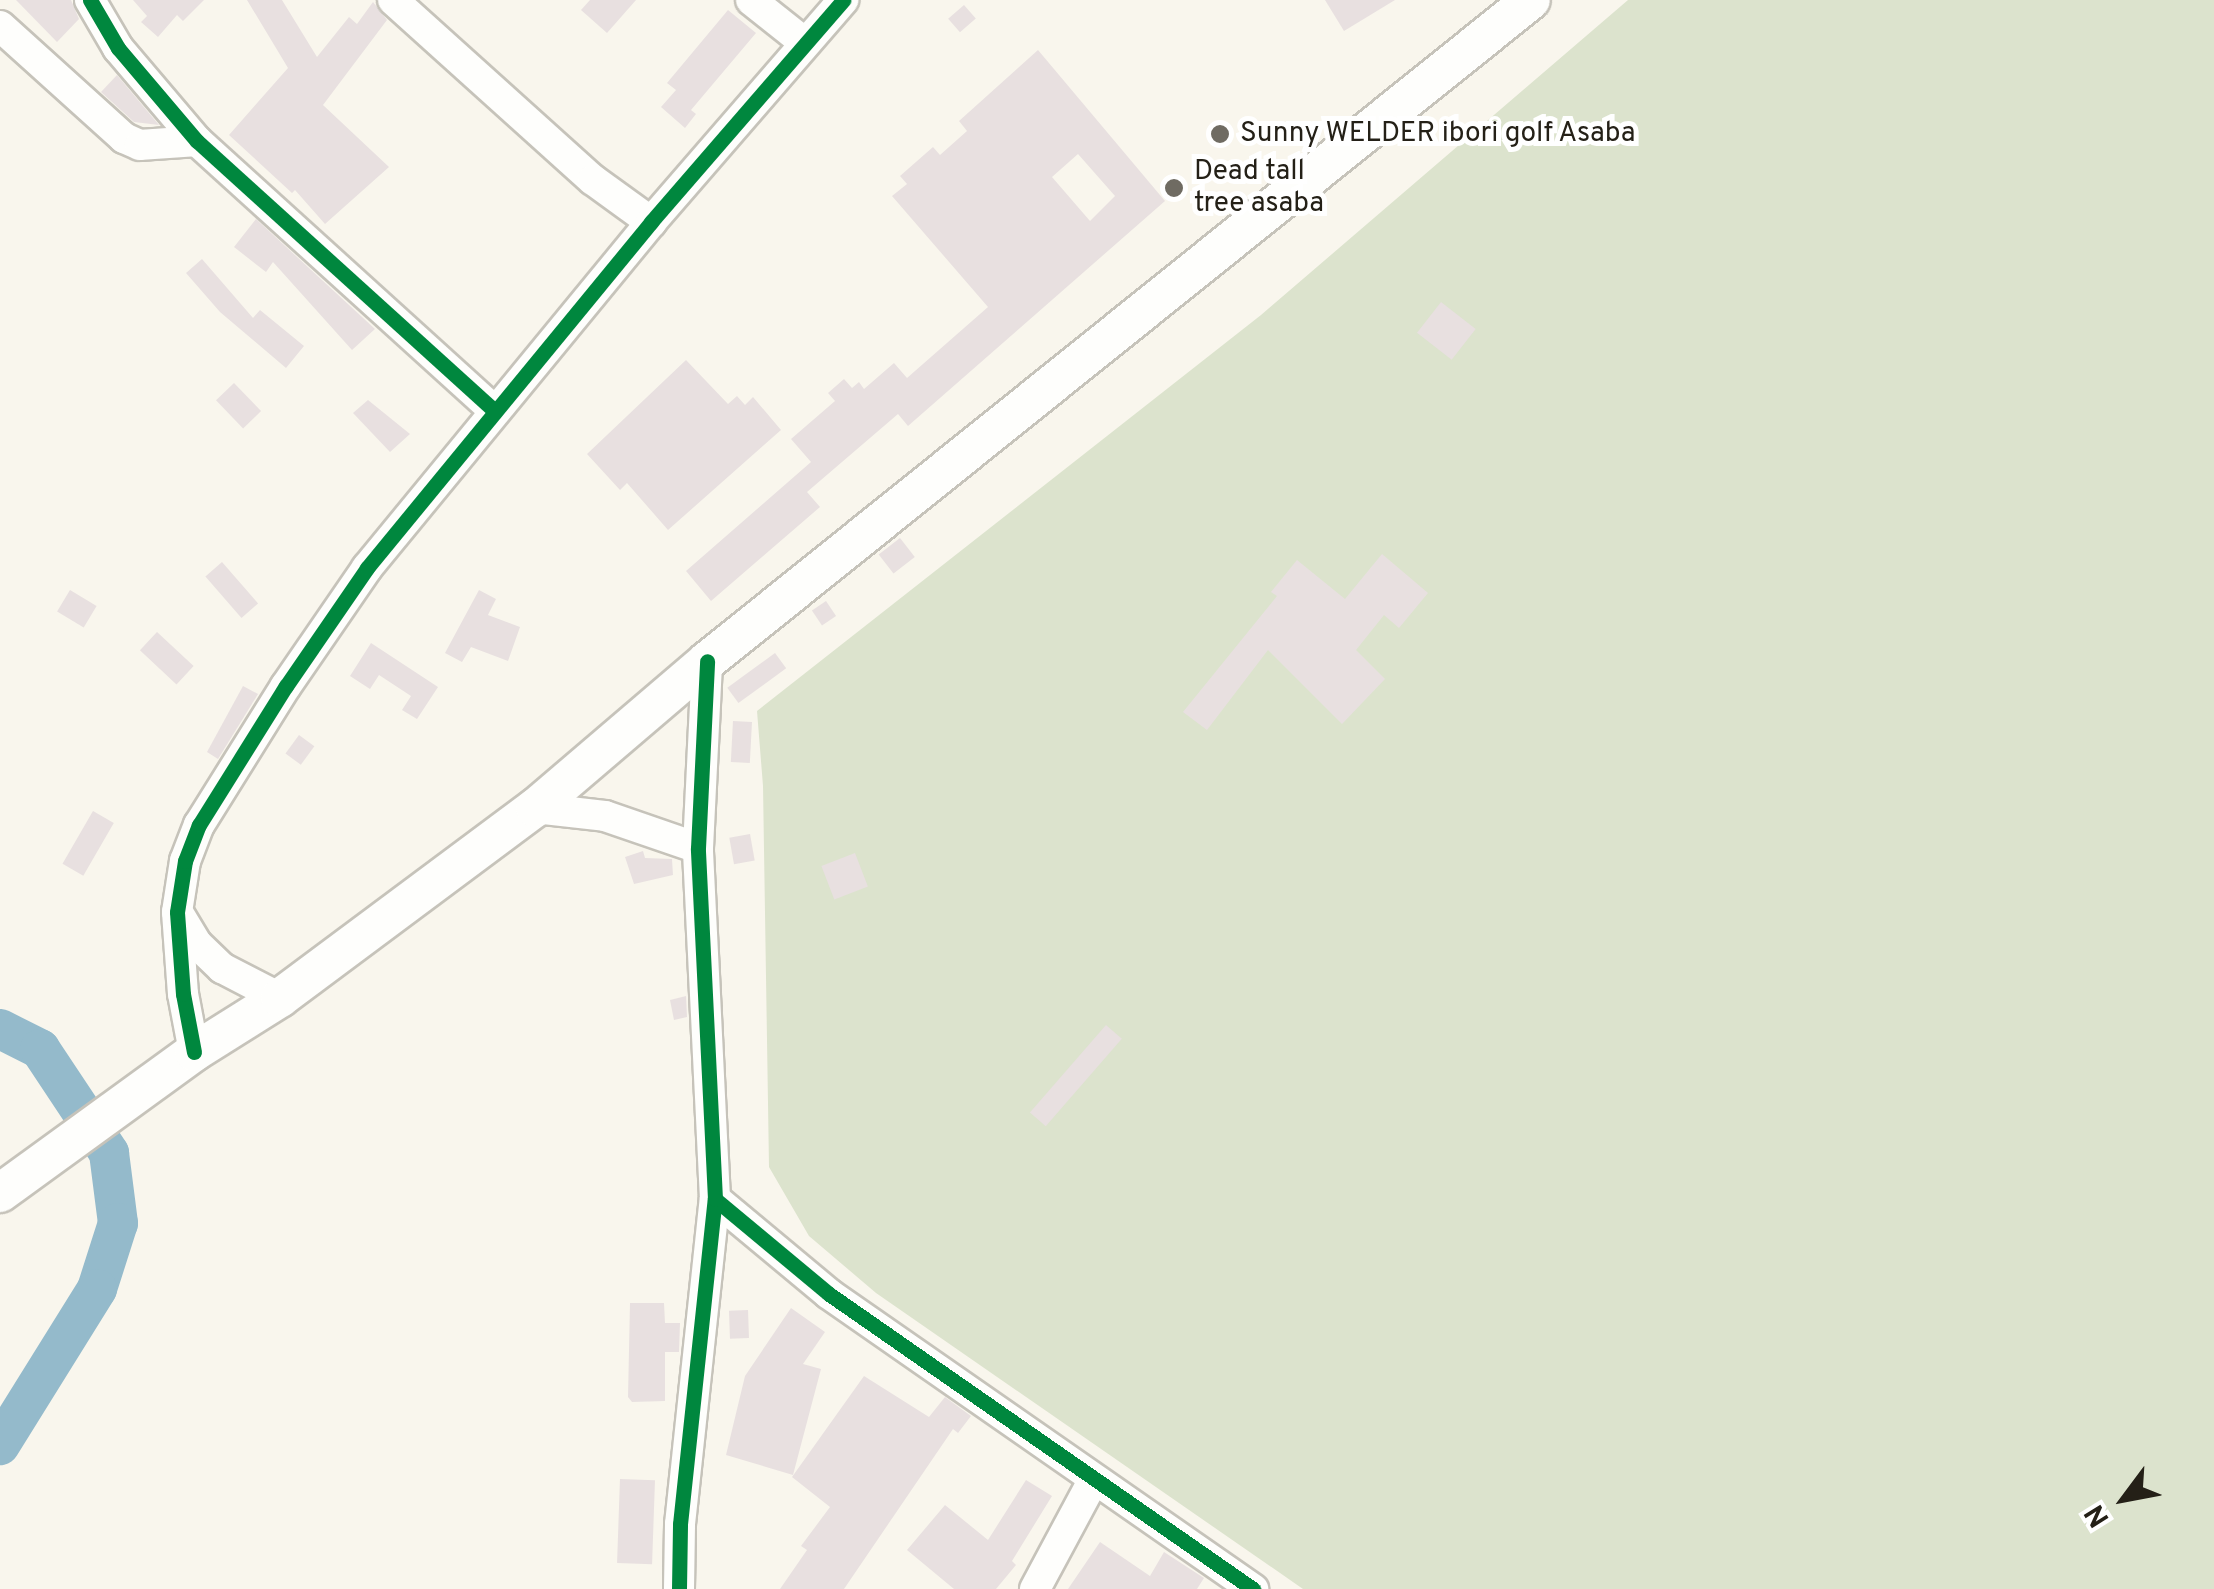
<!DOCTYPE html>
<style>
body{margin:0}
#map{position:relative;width:2214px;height:1589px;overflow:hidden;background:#f9f6ed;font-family:Overpass,sans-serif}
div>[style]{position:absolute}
.green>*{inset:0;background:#dce3cd}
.river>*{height:40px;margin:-20px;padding:0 20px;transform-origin:20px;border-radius:20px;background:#94bacb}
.building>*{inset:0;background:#e8e0e0;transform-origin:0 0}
.roads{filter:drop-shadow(2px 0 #c6c3ba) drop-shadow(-2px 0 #c6c3ba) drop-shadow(0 2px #c6c3ba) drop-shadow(0 -2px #c6c3ba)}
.minor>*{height:30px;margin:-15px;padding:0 15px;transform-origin:15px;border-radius:15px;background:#fefefc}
.major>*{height:38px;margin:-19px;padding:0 19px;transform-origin:19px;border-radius:19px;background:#fefefc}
.cycleway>*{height:15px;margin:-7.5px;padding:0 7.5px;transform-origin:7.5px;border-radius:7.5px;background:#00873e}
.dots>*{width:28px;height:28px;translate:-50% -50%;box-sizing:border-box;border:5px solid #fff;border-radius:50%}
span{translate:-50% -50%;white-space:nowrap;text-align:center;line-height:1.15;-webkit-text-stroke:10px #fff;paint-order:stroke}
.poi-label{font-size:28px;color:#242017}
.left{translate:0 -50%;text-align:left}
.north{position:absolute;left:2074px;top:1449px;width:100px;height:100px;-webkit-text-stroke:8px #fff;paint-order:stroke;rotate:238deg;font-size:28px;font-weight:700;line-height:40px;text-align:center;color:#242017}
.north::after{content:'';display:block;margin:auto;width:35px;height:45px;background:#242017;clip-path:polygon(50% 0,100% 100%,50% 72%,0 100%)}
</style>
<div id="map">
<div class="green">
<i style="clip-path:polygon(1628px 0,2214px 0,2214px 1589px,1303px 1589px,876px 1293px,809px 1236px,769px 1167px,763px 786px,757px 711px,1261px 315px)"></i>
</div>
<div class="river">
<i style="left:0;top:1029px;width:45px;rotate:26.6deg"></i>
<i style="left:40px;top:1049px;width:125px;rotate:56.4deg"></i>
<i style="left:109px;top:1153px;width:71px;rotate:82.7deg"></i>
<i style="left:118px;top:1223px;width:69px;rotate:107.7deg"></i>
<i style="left:97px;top:1289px;width:184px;rotate:121.9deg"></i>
</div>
<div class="building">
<i style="clip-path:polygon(16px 0,71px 0,79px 19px,57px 42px)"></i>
<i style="clip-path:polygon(133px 0,204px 0,183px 21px,177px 15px,158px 37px,141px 22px,147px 16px)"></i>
<i style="clip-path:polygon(247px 0,282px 0,317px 57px,349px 17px,357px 24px,373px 2px,387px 20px,323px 105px,389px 167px,325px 224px,295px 190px,292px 193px,229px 135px,288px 68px)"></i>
<i style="clip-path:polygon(590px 0,636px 0,607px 33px,581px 10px)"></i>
<i style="clip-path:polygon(1325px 0,1395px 0,1344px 31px)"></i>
<i style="left:964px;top:5px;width:18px;height:21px;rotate:49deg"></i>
<i style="clip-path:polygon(728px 10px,756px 33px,691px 110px,696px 114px,685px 128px,661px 107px,676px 90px,667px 83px)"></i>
<i style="clip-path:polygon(evenodd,1038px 50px,1165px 201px,908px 426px,898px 414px,807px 492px,820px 507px,711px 601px,686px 571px,811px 462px,791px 439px,835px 401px,828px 393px,844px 379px,852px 388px,859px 382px,864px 389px,894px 363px,907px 378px,988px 307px,892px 196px,907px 184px,900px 176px,933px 147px,940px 155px,967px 131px,959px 121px,1038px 50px,1078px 154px,1115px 196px,1090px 221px,1052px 177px,1078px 154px)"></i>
<i style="clip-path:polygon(117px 75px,159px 125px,134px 122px,101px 92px)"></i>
<i style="clip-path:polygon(256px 219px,375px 329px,352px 350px,273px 262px,266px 272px,234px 247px)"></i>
<i style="clip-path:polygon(202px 259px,253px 318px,260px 310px,304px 346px,286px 368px,220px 312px,186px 273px)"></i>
<i style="left:1441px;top:302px;width:44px;height:39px;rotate:38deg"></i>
<i style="clip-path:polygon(686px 360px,728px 404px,737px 396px,745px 405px,753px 397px,781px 430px,668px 530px,627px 483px,620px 490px,587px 454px)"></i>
<i style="left:234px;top:383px;width:39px;height:25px;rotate:46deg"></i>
<i style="clip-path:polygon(368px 400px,410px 434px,390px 452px,353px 413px)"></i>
<i style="left:900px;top:538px;width:24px;height:27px;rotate:52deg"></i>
<i style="clip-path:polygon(1382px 554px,1428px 593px,1399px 628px,1384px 615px,1356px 650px,1385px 679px,1342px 724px,1268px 650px,1207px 730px,1183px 712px,1277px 596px,1271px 592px,1297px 560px,1345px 599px)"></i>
<i style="left:222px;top:562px;width:55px;height:22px;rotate:49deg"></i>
<i style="left:70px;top:590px;width:31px;height:25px;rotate:31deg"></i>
<i style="clip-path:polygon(479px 590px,496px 599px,488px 615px,520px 627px,508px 661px,471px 647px,462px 662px,445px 653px)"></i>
<i style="left:826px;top:601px;width:18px;height:17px;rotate:56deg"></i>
<i style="left:157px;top:632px;width:50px;height:25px;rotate:43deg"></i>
<i style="clip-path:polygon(371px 643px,438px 687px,417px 719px,402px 710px,411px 696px,379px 675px,370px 689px,350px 676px)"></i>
<i style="left:775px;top:653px;width:19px;height:59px;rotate:54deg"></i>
<i style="clip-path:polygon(243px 686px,258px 694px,218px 759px,207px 752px)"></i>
<i style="left:733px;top:721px;width:19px;height:41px;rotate:3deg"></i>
<i style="left:299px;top:735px;width:19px;height:23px;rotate:36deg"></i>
<i style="left:93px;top:811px;width:24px;height:61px;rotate:30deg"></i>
<i style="left:750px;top:834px;width:27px;height:21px;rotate:80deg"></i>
<i style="clip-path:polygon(643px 851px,645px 858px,672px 859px,673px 875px,634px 884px,625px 857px)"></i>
<i style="left:855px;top:853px;width:36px;height:36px;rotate:69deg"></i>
<i style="clip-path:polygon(686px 996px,687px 1017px,674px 1020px,670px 1000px)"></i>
<i style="left:1106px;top:1025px;width:21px;height:116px;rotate:41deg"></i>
<i style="clip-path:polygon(630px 1303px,664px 1303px,665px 1323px,680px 1323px,679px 1352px,665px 1352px,665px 1401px,632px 1402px,628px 1397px)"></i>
<i style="clip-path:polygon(791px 1308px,825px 1332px,803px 1364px,821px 1369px,793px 1475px,726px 1455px,745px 1376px)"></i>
<i style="left:748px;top:1310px;width:28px;height:19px;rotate:88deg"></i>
<i style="clip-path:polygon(864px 1376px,929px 1417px,945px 1397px,971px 1416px,958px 1433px,953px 1429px,844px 1589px,780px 1589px,807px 1550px,801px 1546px,830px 1507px,792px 1477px)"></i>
<i style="left:620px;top:1479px;width:35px;height:84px;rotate:2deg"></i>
<i style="clip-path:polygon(1026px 1480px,1052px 1496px,1012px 1561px,1016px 1565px,996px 1589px,954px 1589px,907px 1550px,945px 1505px,988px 1540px)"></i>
<i style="clip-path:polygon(1100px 1542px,1150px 1576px,1164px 1552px,1204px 1578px,1197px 1589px,1068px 1589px)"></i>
</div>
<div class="roads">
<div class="minor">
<i style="left:90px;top:0;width:56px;rotate:59.7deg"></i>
<i style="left:118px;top:48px;width:122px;rotate:49.7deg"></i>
<i style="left:197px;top:141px;width:402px;rotate:42.2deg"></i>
<i style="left:393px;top:0;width:269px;rotate:42deg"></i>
<i style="left:593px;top:180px;width:72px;rotate:35.9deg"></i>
<i style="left:751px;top:0;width:69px;rotate:38.5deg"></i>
<i style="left:0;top:26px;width:167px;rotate:42.1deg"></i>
<i style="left:124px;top:138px;width:17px;rotate:24deg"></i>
<i style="left:140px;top:145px;width:57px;rotate:-4deg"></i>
<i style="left:535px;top:808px;width:70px;rotate:6.5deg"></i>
<i style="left:605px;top:816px;width:98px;rotate:19deg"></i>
<i style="left:180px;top:916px;width:33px;rotate:59deg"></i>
<i style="left:197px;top:944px;width:35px;rotate:44deg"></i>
<i style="left:222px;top:968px;width:65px;rotate:27.3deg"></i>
<i style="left:194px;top:1052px;width:59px;rotate:-100.7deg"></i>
<i style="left:183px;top:994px;width:82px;rotate:-94.2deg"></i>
<i style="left:177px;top:912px;width:52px;rotate:-81.1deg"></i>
<i style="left:185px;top:861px;width:39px;rotate:-69deg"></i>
<i style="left:199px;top:825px;width:164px;rotate:-58deg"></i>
<i style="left:286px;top:686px;width:143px;rotate:-55.5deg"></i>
<i style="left:367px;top:568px;width:448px;rotate:-50.6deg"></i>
<i style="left:651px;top:222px;width:294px;rotate:-49.1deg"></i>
<i style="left:715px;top:1199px;width:148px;rotate:39.8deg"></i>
<i style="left:829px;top:1294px;width:517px;rotate:34.83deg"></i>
<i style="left:679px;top:1589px;width:65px;rotate:-89.1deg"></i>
<i style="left:680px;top:1524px;width:327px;rotate:-83.9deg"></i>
<i style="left:715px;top:1199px;width:351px;rotate:-92.8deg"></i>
<i style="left:698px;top:848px;width:187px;rotate:-87.2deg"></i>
<i style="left:1035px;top:1589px;width:123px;rotate:-61.8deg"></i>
</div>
<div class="major">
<i style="left:0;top:1193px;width:240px;rotate:-36deg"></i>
<i style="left:194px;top:1052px;width:102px;rotate:-32.1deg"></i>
<i style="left:280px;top:998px;width:318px;rotate:-36.7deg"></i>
<i style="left:535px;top:808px;width:226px;rotate:-40.5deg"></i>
<i style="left:707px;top:661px;width:1056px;rotate:-38.74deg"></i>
</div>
</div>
<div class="cycleway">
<i style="left:90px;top:0;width:56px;rotate:59.7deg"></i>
<i style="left:118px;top:48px;width:122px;rotate:49.7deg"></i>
<i style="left:197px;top:141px;width:402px;rotate:42.2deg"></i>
<i style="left:194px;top:1052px;width:59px;rotate:-100.7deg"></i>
<i style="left:183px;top:994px;width:82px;rotate:-94.2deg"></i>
<i style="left:177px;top:912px;width:52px;rotate:-81.1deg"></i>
<i style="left:185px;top:861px;width:39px;rotate:-69deg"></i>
<i style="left:199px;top:825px;width:164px;rotate:-58deg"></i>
<i style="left:286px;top:686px;width:143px;rotate:-55.5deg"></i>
<i style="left:367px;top:568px;width:448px;rotate:-50.6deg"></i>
<i style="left:651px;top:222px;width:294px;rotate:-49.1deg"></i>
<i style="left:715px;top:1199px;width:148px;rotate:39.8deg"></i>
<i style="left:829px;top:1294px;width:517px;rotate:34.83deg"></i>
<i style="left:679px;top:1589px;width:65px;rotate:-89.1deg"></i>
<i style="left:680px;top:1524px;width:327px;rotate:-83.9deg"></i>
<i style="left:715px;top:1199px;width:351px;rotate:-92.8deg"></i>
<i style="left:698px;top:848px;width:187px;rotate:-87.2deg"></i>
</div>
<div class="dots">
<i style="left:1220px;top:134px;background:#6f6b62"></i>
<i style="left:1174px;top:188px;background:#6f6b62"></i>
</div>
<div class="poi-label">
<span class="left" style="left:1240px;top:134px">Sunny WELDER ibori golf Asaba</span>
<span class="left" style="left:1194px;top:188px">Dead tall<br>tree asaba</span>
</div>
<div class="north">N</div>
</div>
